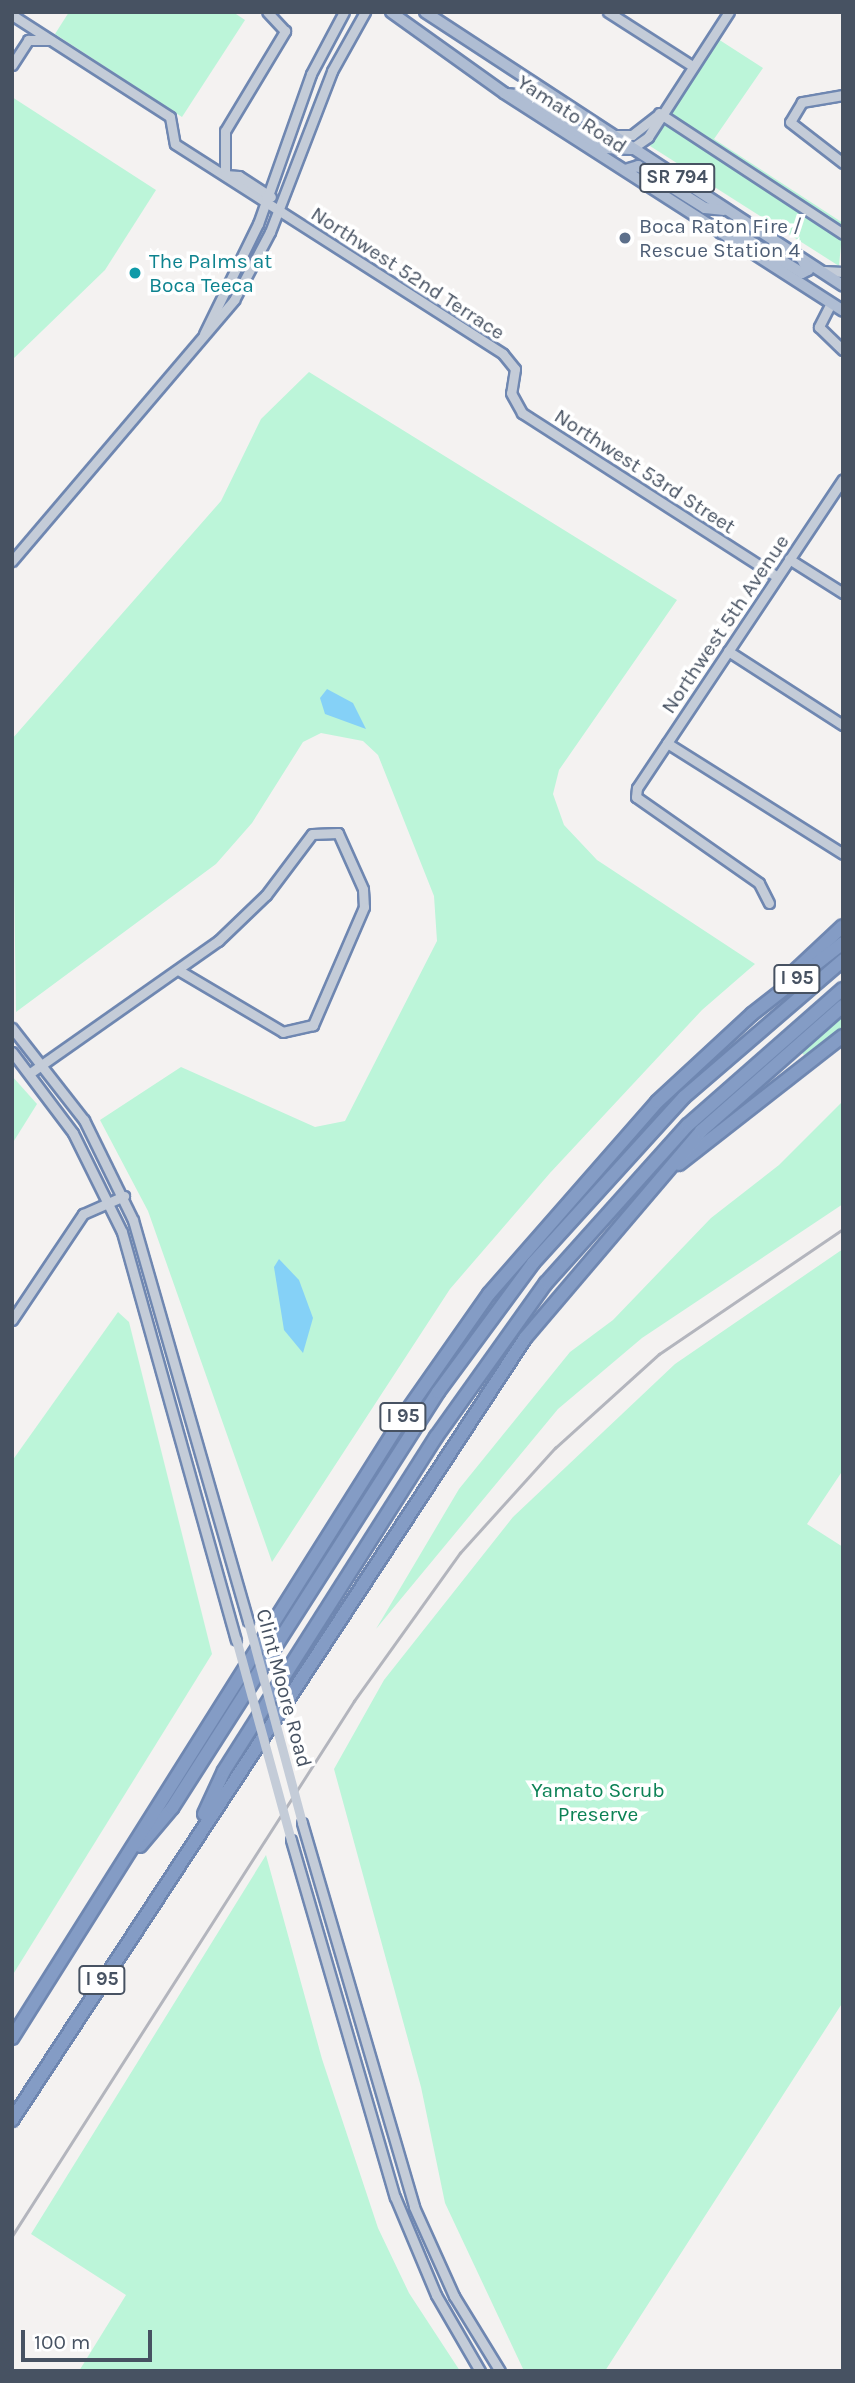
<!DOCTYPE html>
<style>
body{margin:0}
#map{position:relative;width:855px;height:2383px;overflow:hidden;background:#f4f2f1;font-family:Karla,sans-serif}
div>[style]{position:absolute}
.green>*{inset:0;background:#bcf5d9}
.water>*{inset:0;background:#85d1f7}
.stream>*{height:2.5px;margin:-1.25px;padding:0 1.25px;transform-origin:1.25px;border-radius:1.25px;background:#85d1f7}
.roads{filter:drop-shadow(2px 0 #6f87b1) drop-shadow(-2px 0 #6f87b1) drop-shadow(0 2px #6f87b1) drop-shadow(0 -2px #6f87b1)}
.minor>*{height:9px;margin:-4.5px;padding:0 4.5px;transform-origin:4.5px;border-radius:4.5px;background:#c4ccd8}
.major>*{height:10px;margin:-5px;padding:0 5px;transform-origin:5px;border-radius:5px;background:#afbdd3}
.highway>*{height:12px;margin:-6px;padding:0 6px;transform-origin:6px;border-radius:6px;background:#849cc5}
.rail>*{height:2.5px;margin:-1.25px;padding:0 1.25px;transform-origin:1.25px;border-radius:1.25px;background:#b3b5bd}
.minor-bridge>*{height:9px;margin:-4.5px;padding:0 4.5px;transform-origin:4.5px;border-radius:4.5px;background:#c4ccd8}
.dots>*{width:19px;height:19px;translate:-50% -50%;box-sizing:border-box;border:4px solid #fff;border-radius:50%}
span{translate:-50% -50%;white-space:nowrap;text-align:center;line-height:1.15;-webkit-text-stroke:7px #fff;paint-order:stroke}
.shield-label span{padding:2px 5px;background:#fff;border:2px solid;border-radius:5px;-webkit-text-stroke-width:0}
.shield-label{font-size:19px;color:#475262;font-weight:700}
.street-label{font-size:21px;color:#475262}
.service-label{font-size:21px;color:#4e5e75}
.left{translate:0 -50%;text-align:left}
.culture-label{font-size:21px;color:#0d838f}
.park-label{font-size:21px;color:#0c8255}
.frame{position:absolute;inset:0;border:14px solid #475262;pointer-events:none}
.scale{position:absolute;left:21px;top:2330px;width:131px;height:32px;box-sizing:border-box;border:4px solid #475262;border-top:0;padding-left:9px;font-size:21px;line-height:24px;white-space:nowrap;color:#475262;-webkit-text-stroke:5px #fff;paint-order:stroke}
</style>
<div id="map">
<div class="green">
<i style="clip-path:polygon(69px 12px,233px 12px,245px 20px,182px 117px,55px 34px)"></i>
<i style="clip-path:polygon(718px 39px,763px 68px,714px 139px,843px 223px,839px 266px,650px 146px,663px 116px)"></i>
<i style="clip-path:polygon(12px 97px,156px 190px,105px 270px,12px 360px)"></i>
<i style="clip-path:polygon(309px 372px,677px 600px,559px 770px,553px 794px,564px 825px,597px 860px,755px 964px,702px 1010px,550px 1173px,450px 1289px,272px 1562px,148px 1211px,100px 1120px,181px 1067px,315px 1127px,345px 1121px,437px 941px,434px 896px,378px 755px,363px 741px,321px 733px,303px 742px,252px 823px,216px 864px,16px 1012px,12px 739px,221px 501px,261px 419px)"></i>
<i style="clip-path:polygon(843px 1016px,843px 1029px,804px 1055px,800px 1051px)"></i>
<i style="clip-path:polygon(12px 1076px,37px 1104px,12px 1144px)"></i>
<i style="clip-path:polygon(843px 1101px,843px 1204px,642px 1338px,558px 1409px,376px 1629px,459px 1489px,570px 1352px,613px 1320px,711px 1218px,779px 1165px)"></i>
<i style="clip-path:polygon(843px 1249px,843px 1470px,807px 1524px,843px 1547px,843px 2002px,605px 2371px,524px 2371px,445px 2203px,421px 2087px,334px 1769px,384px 1680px,513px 1517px,675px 1364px)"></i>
<i style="clip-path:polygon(118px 1312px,129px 1322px,212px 1654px,12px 1976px,12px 1461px)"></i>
<i style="clip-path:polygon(266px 1855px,322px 2059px,378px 2228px,409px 2293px,460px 2371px,79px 2371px,126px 2295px,31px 2234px)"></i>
</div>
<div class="water">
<i style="clip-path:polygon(327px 689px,353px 703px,366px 729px,325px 714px,320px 698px)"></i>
<i style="clip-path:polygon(279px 1259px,299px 1280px,313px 1318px,303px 1353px,284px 1330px,274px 1267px)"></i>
</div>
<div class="stream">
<i style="left:12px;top:2370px;width:2px;rotate:27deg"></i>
</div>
<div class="roads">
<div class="minor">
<i style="left:608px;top:12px;width:98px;rotate:32.6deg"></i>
<i style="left:12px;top:15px;width:188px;rotate:32.8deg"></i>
<i style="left:170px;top:117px;width:27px;rotate:80deg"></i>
<i style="left:175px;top:144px;width:389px;rotate:32.6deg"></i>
<i style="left:503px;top:354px;width:19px;rotate:51deg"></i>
<i style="left:515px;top:369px;width:24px;rotate:99deg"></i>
<i style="left:511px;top:393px;width:23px;rotate:61deg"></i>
<i style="left:522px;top:413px;width:303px;rotate:32.7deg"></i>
<i style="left:12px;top:65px;width:30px;rotate:-57deg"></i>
<i style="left:28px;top:40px;width:22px"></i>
<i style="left:843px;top:95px;width:42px;rotate:170.3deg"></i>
<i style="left:802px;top:102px;width:23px;rotate:121deg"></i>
<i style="left:790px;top:122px;width:67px;rotate:37.7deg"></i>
<i style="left:659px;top:113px;width:220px;rotate:33.3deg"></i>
<i style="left:615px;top:135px;width:17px"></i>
<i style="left:632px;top:135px;width:33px;rotate:-38deg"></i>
<i style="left:631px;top:149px;width:21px;rotate:-35deg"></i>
<i style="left:648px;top:137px;width:149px;rotate:-57.1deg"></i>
<i style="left:225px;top:175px;width:44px;rotate:-90deg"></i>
<i style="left:225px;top:131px;width:117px;rotate:-59deg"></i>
<i style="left:285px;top:31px;width:26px;rotate:-133deg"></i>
<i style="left:225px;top:175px;width:14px;rotate:4deg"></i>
<i style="left:239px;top:176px;width:38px;rotate:33deg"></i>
<i style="left:824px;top:271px;width:19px;rotate:3deg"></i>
<i style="left:831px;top:303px;width:27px;rotate:117deg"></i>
<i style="left:819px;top:327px;width:33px;rotate:44deg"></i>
<i style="left:204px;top:334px;width:123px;rotate:-63.9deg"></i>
<i style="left:258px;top:224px;width:159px;rotate:-70.5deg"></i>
<i style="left:311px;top:74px;width:70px;rotate:-62deg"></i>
<i style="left:789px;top:559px;width:64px;rotate:32.2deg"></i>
<i style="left:12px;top:561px;width:343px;rotate:-49.6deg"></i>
<i style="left:234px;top:300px;width:77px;rotate:-62.1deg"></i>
<i style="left:270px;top:232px;width:173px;rotate:-68.9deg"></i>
<i style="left:332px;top:71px;width:68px;rotate:-60.8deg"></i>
<i style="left:728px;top:651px;width:137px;rotate:32.8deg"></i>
<i style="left:667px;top:743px;width:208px;rotate:32.2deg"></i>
<i style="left:769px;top:903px;width:22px;rotate:-117deg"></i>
<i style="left:759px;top:883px;width:150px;rotate:-145deg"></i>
<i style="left:636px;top:797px;width:9px;rotate:-84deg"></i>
<i style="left:637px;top:788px;width:371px;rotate:-56.3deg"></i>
<i style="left:12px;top:1028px;width:117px;rotate:52deg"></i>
<i style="left:84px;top:1120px;width:111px;rotate:63.9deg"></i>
<i style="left:133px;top:1220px;width:417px;rotate:74deg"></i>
<i style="left:12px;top:1052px;width:101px;rotate:53deg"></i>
<i style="left:73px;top:1133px;width:110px;rotate:63.7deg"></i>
<i style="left:122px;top:1232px;width:423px;rotate:74.4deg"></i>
<i style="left:30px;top:1073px;width:230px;rotate:-35.1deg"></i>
<i style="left:218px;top:941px;width:66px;rotate:-43.8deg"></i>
<i style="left:266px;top:895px;width:76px;rotate:-53deg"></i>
<i style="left:312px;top:834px;width:26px;rotate:-2deg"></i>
<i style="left:338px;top:833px;width:61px;rotate:65.9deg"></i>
<i style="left:363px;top:889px;width:18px;rotate:87deg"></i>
<i style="left:364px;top:907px;width:129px;rotate:113.4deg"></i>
<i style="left:313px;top:1025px;width:31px;rotate:167deg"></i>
<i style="left:283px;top:1032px;width:122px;rotate:-149.4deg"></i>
<i style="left:12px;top:1320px;width:128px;rotate:-56.2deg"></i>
<i style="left:83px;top:1214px;width:45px;rotate:-23.7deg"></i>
<i style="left:302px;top:1823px;width:400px;rotate:73.7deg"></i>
<i style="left:414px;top:2207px;width:98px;rotate:65.8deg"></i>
<i style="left:454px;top:2296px;width:88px;rotate:58.5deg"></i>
<i style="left:291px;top:1840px;width:372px;rotate:73.8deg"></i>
<i style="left:395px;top:2197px;width:106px;rotate:67.3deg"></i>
<i style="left:436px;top:2295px;width:88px;rotate:59.9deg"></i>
</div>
<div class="major">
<i style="left:391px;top:12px;width:139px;rotate:35.6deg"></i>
<i style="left:504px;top:93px;width:403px;rotate:32.7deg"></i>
<i style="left:425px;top:12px;width:500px;rotate:33.2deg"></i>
<i style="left:507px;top:94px;width:17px;rotate:7deg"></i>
<i style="left:524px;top:96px;width:95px;rotate:33deg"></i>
<i style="left:604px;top:148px;width:27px;rotate:2deg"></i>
<i style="left:625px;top:170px;width:14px;rotate:-17deg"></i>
<i style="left:638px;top:166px;width:79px;rotate:32.1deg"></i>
<i style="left:705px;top:208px;width:19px;rotate:6deg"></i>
<i style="left:721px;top:233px;width:16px"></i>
<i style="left:737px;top:233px;width:76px;rotate:31.6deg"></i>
<i style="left:802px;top:273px;width:7px;rotate:-27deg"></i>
<i style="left:808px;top:270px;width:10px;rotate:-119deg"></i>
</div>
<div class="highway">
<i style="left:782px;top:983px;width:83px;rotate:-43.1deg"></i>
<i style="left:679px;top:1164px;width:208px;rotate:-38deg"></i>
<i style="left:204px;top:1814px;width:47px;rotate:-65.1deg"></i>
<i style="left:224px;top:1771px;width:396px;rotate:-57.6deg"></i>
<i style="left:436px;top:1437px;width:189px;rotate:-54.5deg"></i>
<i style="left:546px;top:1283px;width:212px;rotate:-48.1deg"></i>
<i style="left:688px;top:1125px;width:206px;rotate:-41.3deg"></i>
<i style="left:140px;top:1846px;width:50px;rotate:-49.9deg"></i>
<i style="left:172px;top:1808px;width:494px;rotate:-57.4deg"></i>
<i style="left:438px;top:1392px;width:160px;rotate:-53.6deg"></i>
<i style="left:533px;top:1263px;width:224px;rotate:-47.7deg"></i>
<i style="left:684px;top:1097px;width:210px;rotate:-40.7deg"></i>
<i style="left:12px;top:2038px;width:741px;rotate:-57.79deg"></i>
<i style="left:407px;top:1411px;width:143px;rotate:-55deg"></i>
<i style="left:489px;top:1294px;width:255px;rotate:-48.8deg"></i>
<i style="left:657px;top:1102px;width:129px;rotate:-42.8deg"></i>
<i style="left:752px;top:1014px;width:115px;rotate:-38deg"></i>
<i style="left:12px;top:2120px;width:935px;rotate:-56.73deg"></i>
<i style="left:525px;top:1338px;width:272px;rotate:-49.6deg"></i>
<i style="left:701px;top:1131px;width:189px;rotate:-41.4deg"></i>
</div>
</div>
<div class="rail">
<i style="left:12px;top:2236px;width:635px;rotate:-57.41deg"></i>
<i style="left:354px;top:1701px;width:182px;rotate:-54.4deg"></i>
<i style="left:460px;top:1553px;width:142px;rotate:-47.9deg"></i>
<i style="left:555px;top:1448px;width:140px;rotate:-42.1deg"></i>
<i style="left:659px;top:1354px;width:222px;rotate:-34.2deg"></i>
</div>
<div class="minor-bridge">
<i style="left:248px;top:1621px;width:209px;rotate:75deg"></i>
<i style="left:236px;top:1639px;width:208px;rotate:74.7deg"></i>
</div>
<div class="dots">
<i style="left:625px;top:238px;background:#5c6f8a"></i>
<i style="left:135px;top:273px;background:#0f9aa8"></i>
</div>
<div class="shield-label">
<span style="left:677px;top:178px">SR 794</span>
<span style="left:797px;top:979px">I 95</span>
<span style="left:403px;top:1417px">I 95</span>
<span style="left:102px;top:1980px">I 95</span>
</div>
<div class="street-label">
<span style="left:572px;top:114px;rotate:33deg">Yamato Road</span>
<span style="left:408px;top:273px;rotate:33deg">Northwest 52nd Terrace</span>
<span style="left:645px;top:471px;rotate:33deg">Northwest 53rd Street</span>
<span style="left:725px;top:624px;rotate:-56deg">Northwest 5th Avenue</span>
<span style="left:284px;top:1688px;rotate:75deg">Clint Moore Road</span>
</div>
<div class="service-label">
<span class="left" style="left:639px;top:238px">Boca Raton Fire /<br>Rescue Station 4</span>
</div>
<div class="culture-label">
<span class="left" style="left:149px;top:273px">The Palms at<br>Boca Teeca</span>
</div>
<div class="park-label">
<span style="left:598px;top:1802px">Yamato Scrub<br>Preserve</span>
</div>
<div class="frame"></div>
<div class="scale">100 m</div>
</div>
